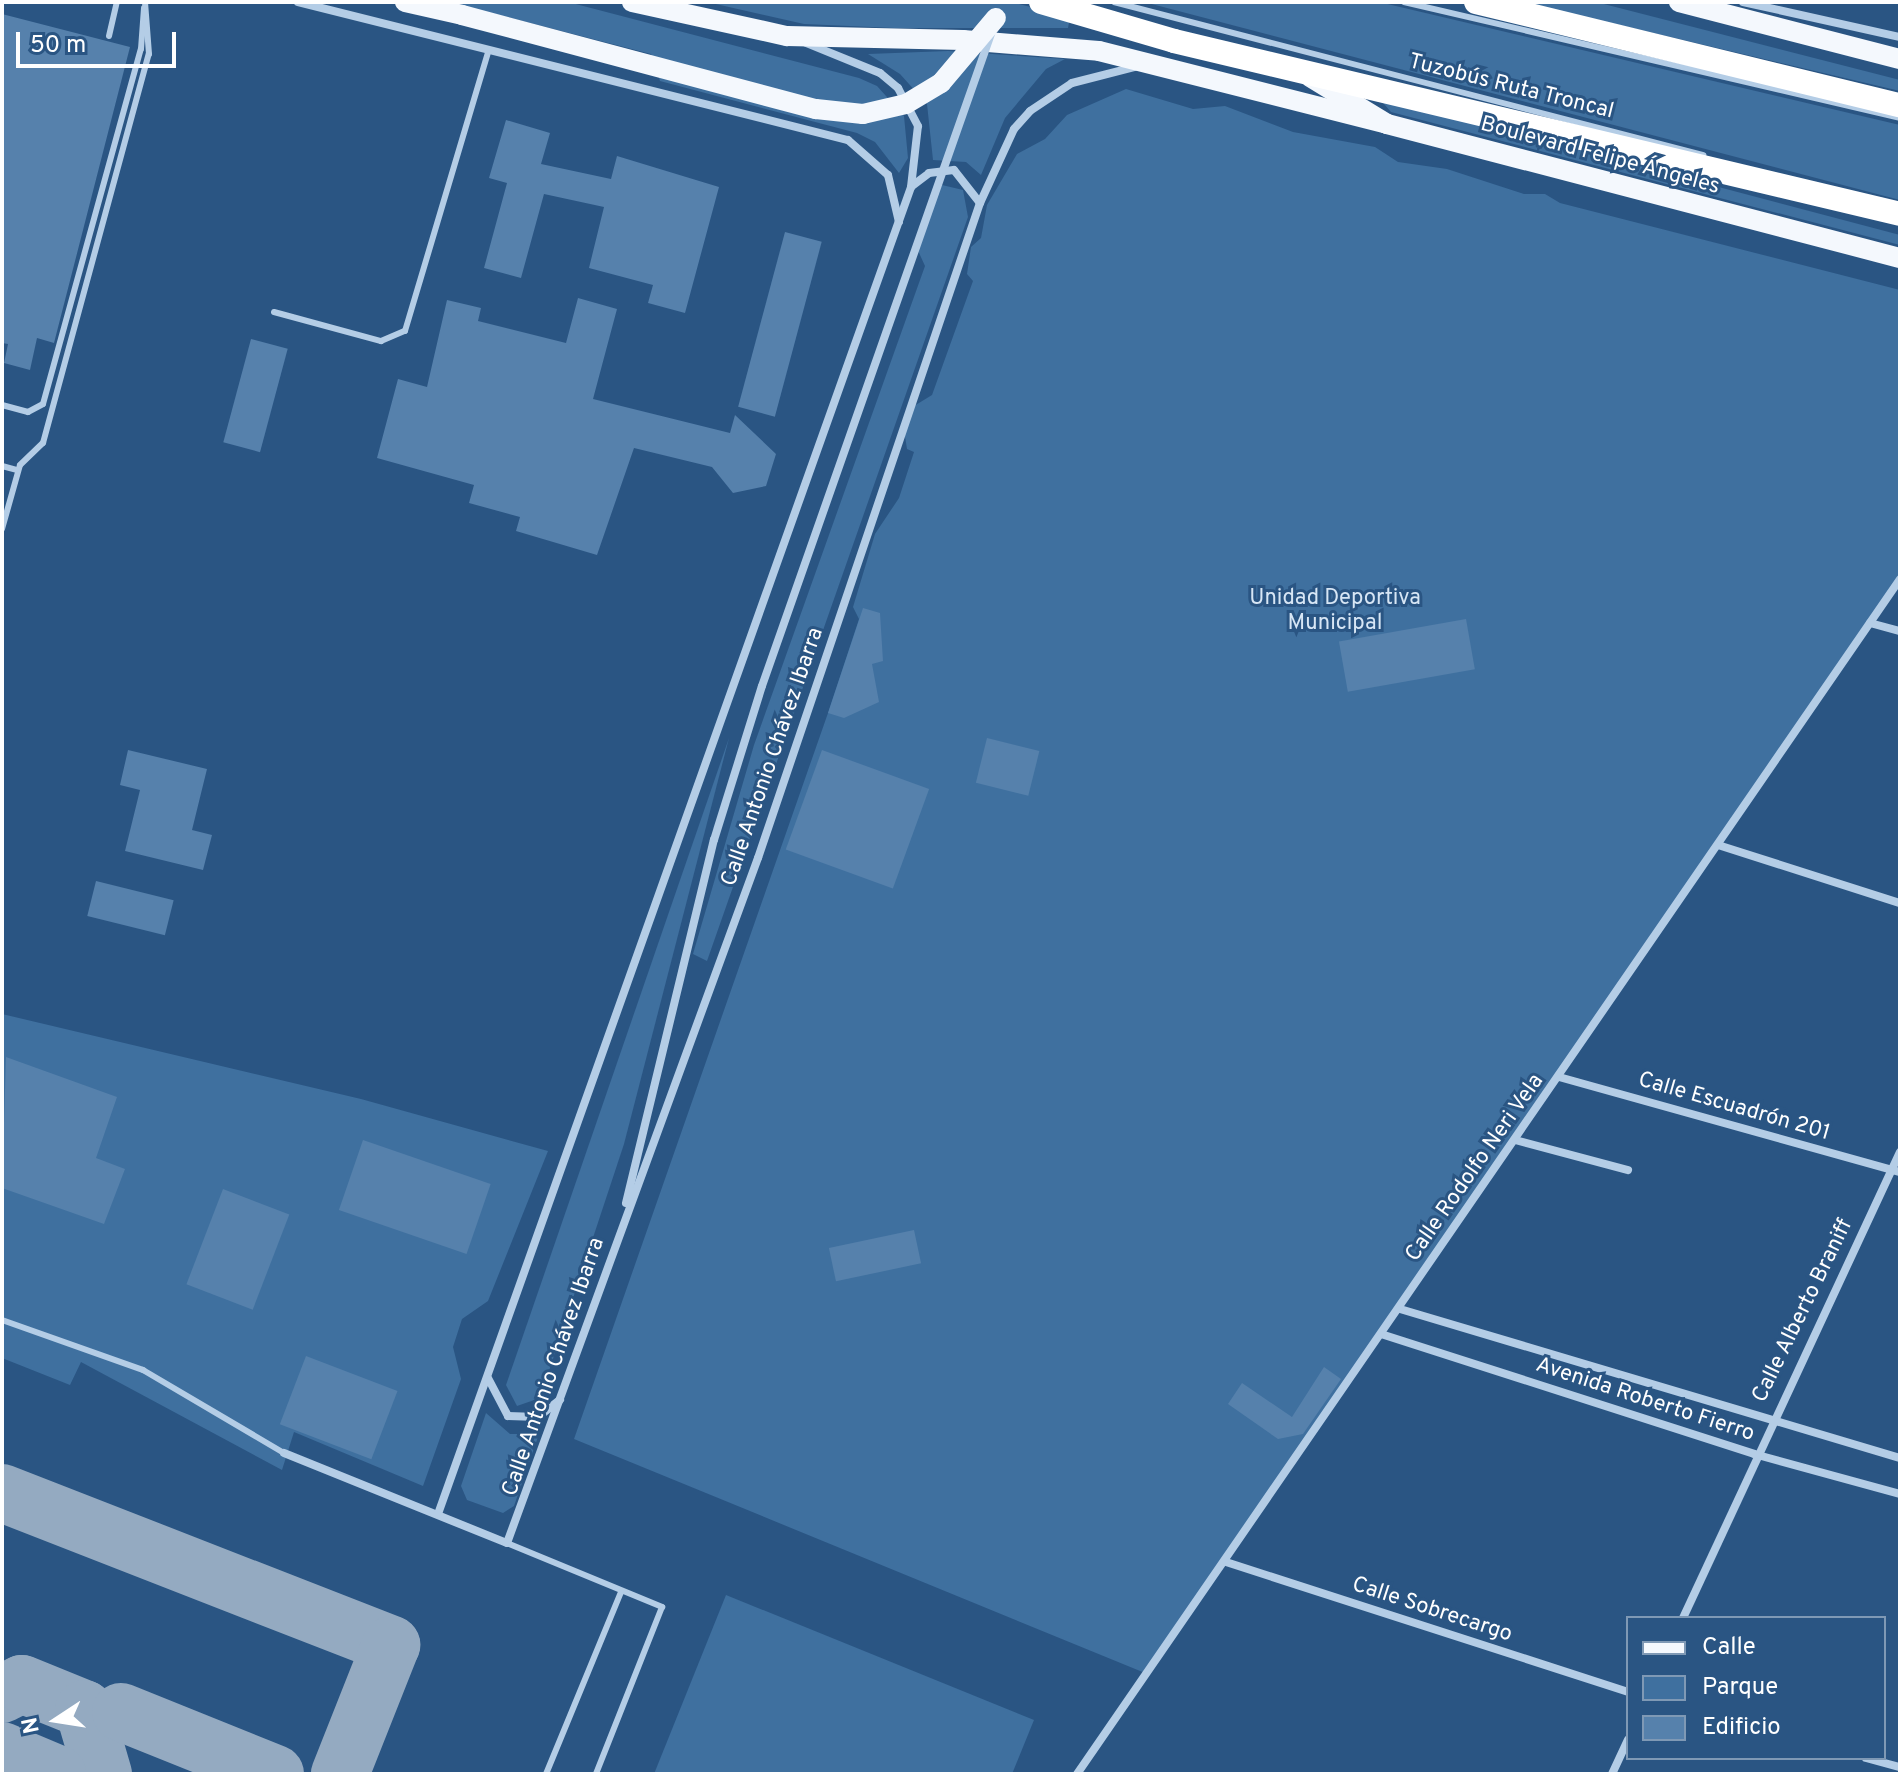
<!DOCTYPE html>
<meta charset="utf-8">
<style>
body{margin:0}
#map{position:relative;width:1902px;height:1776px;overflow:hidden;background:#2a5583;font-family:Overpass,sans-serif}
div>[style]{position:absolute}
.green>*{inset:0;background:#3f709f}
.taxiway>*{height:58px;margin:-29px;padding:0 29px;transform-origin:29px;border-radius:29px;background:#94aac1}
.building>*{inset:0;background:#5681ac;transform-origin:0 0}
.lane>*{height:6px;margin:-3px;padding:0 3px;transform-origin:3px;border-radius:3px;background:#b4cde6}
.street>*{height:8px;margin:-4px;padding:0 4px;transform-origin:4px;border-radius:4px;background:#b4cde6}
.primary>*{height:20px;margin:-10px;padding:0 10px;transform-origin:10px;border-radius:10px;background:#f4f8fd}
.highway>*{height:24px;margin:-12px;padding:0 12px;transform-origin:12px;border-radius:12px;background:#fff}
.street-bridge>*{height:8px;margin:-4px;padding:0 4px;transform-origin:4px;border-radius:4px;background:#b4cde6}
.primary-bridge>*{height:20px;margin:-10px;padding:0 10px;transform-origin:10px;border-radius:10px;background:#f4f8fd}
span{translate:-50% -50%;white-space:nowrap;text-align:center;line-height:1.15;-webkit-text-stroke:6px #2a5583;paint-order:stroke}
.street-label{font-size:22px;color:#fff}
.park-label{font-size:22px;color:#d7e6f5}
.frame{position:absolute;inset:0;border:4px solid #fff;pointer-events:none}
.legend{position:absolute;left:1626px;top:1616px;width:260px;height:144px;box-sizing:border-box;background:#2a5583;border:2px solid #7f99b5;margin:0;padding:10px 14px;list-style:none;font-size:24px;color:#fff}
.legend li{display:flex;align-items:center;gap:16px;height:40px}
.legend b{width:40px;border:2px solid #7f99b5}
.north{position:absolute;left:16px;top:1680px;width:80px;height:80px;-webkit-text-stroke:6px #2a5583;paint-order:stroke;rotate:258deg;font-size:22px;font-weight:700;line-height:32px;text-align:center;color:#fff}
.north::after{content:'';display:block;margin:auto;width:28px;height:36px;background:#fff;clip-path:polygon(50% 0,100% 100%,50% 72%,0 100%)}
.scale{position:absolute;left:16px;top:32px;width:160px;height:36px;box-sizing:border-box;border:4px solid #fff;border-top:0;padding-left:10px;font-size:24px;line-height:28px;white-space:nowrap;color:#fff;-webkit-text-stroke:6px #2a5583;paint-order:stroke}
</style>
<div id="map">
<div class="green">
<i style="clip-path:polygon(448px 2px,568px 2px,859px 78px,877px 86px,904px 116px,908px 158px,899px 173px,875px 142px,857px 133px,660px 81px,651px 54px)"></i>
<i style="clip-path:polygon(707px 2px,1011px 2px,1070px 17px,1068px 28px,894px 28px,804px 24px)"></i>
<i style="clip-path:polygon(1144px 2px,1379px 2px,1900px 125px,1900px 200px)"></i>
<i style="clip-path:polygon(1522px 2px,1596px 2px,1900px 80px,1900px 91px)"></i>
<i style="clip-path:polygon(948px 51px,1065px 59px,1046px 69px,1005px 118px,981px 175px,966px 162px,933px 160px,927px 104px,900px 74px,868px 54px)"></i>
<i style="clip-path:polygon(1126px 89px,1193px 109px,1225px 106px,1293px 132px,1375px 147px,1398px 162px,1447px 169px,1524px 194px,1545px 194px,1560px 203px,1900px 290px,1900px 584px,1145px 1673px,574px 1439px,828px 713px,859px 619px,853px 607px,875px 534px,899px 498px,914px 452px,907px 449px,904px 430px,914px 406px,932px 395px,973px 281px,967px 274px,971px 247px,981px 238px,987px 205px,1017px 154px,1045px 139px,1067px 115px)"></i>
<i style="clip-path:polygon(1378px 97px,1900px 235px,1900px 245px,1391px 112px)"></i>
<i style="clip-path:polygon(942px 185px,963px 190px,968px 217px,707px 961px,693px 954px,754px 745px,925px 266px,915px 244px)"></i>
<i style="clip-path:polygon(729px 738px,624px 1144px,540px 1398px,517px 1406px,506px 1385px)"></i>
<i style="clip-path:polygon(2px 1014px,361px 1099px,548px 1151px,488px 1301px,462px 1319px,453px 1347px,461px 1379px,423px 1486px,294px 1432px,282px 1470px,81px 1362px,70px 1385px,2px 1358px)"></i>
<i style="clip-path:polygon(486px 1413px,510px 1434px,539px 1434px,514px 1506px,503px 1513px,467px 1500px,461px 1486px)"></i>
<i style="clip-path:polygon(726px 1595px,1034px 1720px,1012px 1774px,654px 1774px)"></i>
</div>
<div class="taxiway">
<i style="left:2px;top:1493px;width:418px;rotate:21.3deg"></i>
<i style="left:391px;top:1645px;width:139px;rotate:111.6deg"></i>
<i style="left:2px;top:1694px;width:22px;rotate:-27deg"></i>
<i style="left:22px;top:1684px;width:67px;rotate:22deg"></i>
<i style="left:84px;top:1709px;width:68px;rotate:73.7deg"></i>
<i style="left:121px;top:1712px;width:166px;rotate:21.9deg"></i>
<i style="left:2px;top:1751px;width:60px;rotate:22.7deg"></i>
</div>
<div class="building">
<i style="clip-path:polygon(2px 14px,130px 47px,54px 343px,37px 338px,30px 370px,4px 363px,8px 344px,2px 343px)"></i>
<i style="clip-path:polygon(506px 120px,550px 133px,541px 164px,611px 179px,617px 156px,719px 187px,685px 313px,648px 303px,653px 285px,589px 268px,604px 207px,544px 194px,521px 278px,484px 268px,507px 183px,489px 178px)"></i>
<i style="left:785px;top:232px;width:38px;height:181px;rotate:15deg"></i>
<i style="clip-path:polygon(578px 298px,617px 309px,593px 399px,730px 433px,735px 415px,776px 454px,766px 486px,733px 493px,712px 467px,634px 448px,597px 555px,516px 531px,520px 517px,469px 503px,474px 485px,377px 458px,398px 379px,427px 387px,447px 300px,481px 308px,478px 321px,566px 343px)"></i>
<i style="left:251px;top:339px;width:38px;height:107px;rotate:15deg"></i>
<i style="clip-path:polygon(863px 608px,880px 613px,883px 661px,872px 664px,879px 702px,844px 718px,828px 713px)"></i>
<i style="left:1466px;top:619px;width:51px;height:129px;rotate:80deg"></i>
<i style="left:987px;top:738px;width:54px;height:46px;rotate:14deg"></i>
<i style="clip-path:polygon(128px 750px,207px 769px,192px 830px,212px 835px,203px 870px,125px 851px,140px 790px,120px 785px)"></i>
<i style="left:822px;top:750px;width:114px;height:106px;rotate:20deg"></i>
<i style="left:96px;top:881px;width:80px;height:36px;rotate:14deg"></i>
<i style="clip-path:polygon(6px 1057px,117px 1097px,96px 1158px,125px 1169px,104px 1224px,2px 1188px)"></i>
<i style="left:363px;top:1140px;width:135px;height:74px;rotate:19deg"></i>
<i style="left:223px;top:1189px;width:71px;height:102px;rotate:21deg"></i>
<i style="left:914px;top:1230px;width:34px;height:87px;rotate:78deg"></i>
<i style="left:306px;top:1356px;width:98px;height:73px;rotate:21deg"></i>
<i style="clip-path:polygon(1324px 1367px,1341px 1379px,1303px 1434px,1278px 1439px,1228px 1404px,1242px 1383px,1292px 1417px)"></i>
</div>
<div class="lane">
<i style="left:1114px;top:2px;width:609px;rotate:14.56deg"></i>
<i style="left:1404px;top:2px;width:509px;rotate:13.16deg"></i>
<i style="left:109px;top:36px;width:35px;rotate:-77deg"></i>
<i style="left:274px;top:312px;width:111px;rotate:15.2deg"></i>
<i style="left:381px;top:341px;width:26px;rotate:-23deg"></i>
<i style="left:405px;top:331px;width:293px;rotate:-73.4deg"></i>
<i style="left:2px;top:405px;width:27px;rotate:15deg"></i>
<i style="left:28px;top:412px;width:17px;rotate:-28deg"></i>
<i style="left:43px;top:404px;width:368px;rotate:-74.6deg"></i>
<i style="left:141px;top:49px;width:41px;rotate:-85.8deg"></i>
<i style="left:2px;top:466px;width:16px;rotate:15deg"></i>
<i style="left:2px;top:529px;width:66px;rotate:-74.3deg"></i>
<i style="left:20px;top:465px;width:32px;rotate:-44deg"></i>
<i style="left:43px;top:443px;width:403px;rotate:-74.8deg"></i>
<i style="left:149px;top:54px;width:52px;rotate:-94.4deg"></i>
<i style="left:2px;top:1320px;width:150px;rotate:19.5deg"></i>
<i style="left:143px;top:1370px;width:164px;rotate:30.5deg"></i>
<i style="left:507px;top:1543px;width:168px;rotate:22.4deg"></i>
<i style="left:662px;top:1607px;width:180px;rotate:111.6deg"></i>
<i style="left:546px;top:1774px;width:197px;rotate:-67.6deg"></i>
</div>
<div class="street">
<i style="left:298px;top:2px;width:567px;rotate:14.09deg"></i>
<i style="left:848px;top:140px;width:53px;rotate:41.2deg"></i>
<i style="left:888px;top:175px;width:48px;rotate:76.8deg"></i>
<i style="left:1743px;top:2px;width:161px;rotate:12.6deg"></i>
<i style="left:912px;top:186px;width:21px;rotate:-37deg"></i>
<i style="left:929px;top:173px;width:25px;rotate:-7deg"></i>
<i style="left:954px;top:170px;width:42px;rotate:51.8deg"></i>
<i style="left:1870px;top:623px;width:31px;rotate:15deg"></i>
<i style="left:1718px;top:845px;width:191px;rotate:17.7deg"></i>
<i style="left:1559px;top:1077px;width:354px;rotate:15.6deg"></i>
<i style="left:1515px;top:1140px;width:117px;rotate:14.9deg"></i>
<i style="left:626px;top:1203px;width:374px;rotate:-76.4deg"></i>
<i style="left:714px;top:840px;width:161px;rotate:-72.7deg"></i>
<i style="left:1400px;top:1309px;width:522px;rotate:16.59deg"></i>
<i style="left:1381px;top:1334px;width:392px;rotate:17.8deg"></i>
<i style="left:1754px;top:1454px;width:151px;rotate:15.3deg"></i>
<i style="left:488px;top:1378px;width:43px;rotate:62.2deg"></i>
<i style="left:508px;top:1416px;width:30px;rotate:2deg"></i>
<i style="left:538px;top:1417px;width:28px;rotate:-38deg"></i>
<i style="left:284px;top:1453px;width:240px;rotate:22deg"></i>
<i style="left:507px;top:1543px;width:730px;rotate:-69.88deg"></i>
<i style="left:758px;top:858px;width:692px;rotate:-71.28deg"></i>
<i style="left:980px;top:203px;width:81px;rotate:-65.3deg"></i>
<i style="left:1014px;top:129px;width:24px;rotate:-48deg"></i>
<i style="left:1030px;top:111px;width:50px;rotate:-33.7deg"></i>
<i style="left:1072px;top:83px;width:65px;rotate:-14.3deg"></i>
<i style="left:438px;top:1514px;width:1409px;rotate:-70.38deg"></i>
<i style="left:911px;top:187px;width:61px;rotate:-83.5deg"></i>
<i style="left:918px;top:126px;width:43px;rotate:-117.8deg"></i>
<i style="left:898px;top:88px;width:23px;rotate:-140deg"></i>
<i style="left:880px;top:73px;width:80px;rotate:-157.9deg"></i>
<i style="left:1226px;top:1562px;width:422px;rotate:17.9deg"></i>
<i style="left:1683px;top:1618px;width:514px;rotate:-65.03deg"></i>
<i style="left:1866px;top:1758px;width:35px;rotate:15deg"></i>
<i style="left:1077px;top:1774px;width:1451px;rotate:-55.44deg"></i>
<i style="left:1612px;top:1774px;width:38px;rotate:-65deg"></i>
</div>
<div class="primary">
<i style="left:405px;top:2px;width:58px;rotate:12.8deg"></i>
<i style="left:632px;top:2px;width:159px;rotate:12.4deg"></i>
<i style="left:787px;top:36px;width:176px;rotate:1.3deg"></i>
<i style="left:963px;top:40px;width:136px;rotate:4.6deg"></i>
<i style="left:1099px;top:51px;width:297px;rotate:14.2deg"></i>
<i style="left:1679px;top:2px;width:228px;rotate:14.5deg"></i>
<i style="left:1310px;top:77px;width:90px;rotate:31.4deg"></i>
<i style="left:1387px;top:124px;width:530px;rotate:14.64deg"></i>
</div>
<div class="highway">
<i style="left:1041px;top:2px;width:139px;rotate:16.3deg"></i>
<i style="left:1174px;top:41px;width:746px;rotate:13.4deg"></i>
<i style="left:1476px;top:2px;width:436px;rotate:13.7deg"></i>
</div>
<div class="street-bridge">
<i style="left:762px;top:686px;width:694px;rotate:-70.65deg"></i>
</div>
<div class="primary-bridge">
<i style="left:462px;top:15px;width:366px;rotate:14.9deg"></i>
<i style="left:816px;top:109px;width:47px;rotate:6.1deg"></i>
<i style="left:863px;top:114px;width:44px;rotate:-13.1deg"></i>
<i style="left:906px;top:104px;width:41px;rotate:-31deg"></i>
<i style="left:941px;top:83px;width:85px;rotate:-49.8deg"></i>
</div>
<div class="street-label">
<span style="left:1511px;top:87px;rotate:14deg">Tuzobús Ruta Troncal</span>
<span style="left:1600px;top:156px;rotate:15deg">Boulevard Felipe Ángeles</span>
<span style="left:773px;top:757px;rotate:-71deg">Calle Antonio Chávez Ibarra</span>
<span style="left:1734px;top:1107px;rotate:16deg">Calle Escuadrón 201</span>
<span style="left:1475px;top:1168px;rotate:-55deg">Calle Rodolfo Neri Vela</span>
<span style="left:1803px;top:1311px;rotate:-64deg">Calle Alberto Braniff</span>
<span style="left:554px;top:1367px;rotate:-71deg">Calle Antonio Chávez Ibarra</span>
<span style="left:1645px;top:1400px;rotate:18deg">Avenida Roberto Fierro</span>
<span style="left:1432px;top:1610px;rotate:18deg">Calle Sobrecargo</span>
</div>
<div class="park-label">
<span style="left:1335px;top:611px">Unidad Deportiva<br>Municipal</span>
</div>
<div class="frame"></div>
<ul class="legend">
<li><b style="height:10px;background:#f4f8fd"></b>Calle</li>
<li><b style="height:22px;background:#3f709f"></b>Parque</li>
<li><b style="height:22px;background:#5681ac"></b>Edificio</li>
</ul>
<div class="north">N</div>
<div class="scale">50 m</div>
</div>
